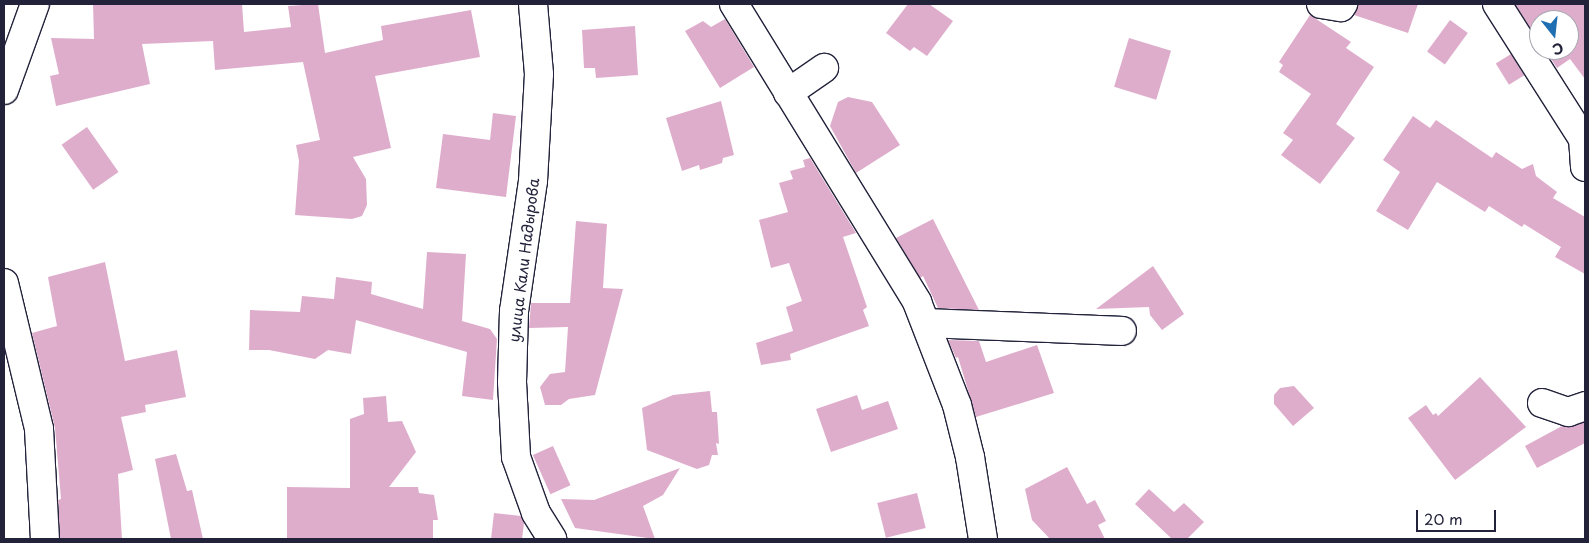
<!DOCTYPE html>
<meta charset="utf-8">
<style>
body{margin:0}
#map{position:relative;width:1589px;height:543px;overflow:hidden;background:#fff;font-family:"Playpen Sans",sans-serif}
div>[style]{position:absolute}
.building>*{inset:0;background:#dfadcc;transform-origin:0 0}
.roads{filter:drop-shadow(1px 0 #22223b) drop-shadow(-1px 0 #22223b) drop-shadow(0 1px #22223b) drop-shadow(0 -1px #22223b)}
.minor>*{height:28px;margin:-14px;padding:0 14px;transform-origin:14px;border-radius:14px;background:#fff}
span{translate:-50% -50%;white-space:nowrap;text-align:center;line-height:1.15;-webkit-text-stroke:4.5px #fff;paint-order:stroke}
.street-label{font-size:15px;color:#22223b}
.frame{position:absolute;inset:0;border:5px solid #22223b;pointer-events:none}
.north{position:absolute;left:1529px;top:10px;width:50px;height:50px;box-sizing:border-box;background:#fff;border:1px solid #a7a7b1;border-radius:50%;rotate:164deg;font-size:14px;font-weight:700;line-height:20px;text-align:center;color:#22223b}
.north::after{content:'';display:block;margin:auto;width:18px;height:22px;background:#1f6fb2;clip-path:polygon(50% 0,100% 100%,50% 72%,0 100%)}
.scale{position:absolute;left:1416px;top:510px;width:80px;height:22px;box-sizing:border-box;border:2px solid #22223b;border-top:0;padding-left:6px;font-size:15px;line-height:18px;white-space:nowrap;color:#22223b;-webkit-text-stroke:4px #fff;paint-order:stroke}
</style>
<div id="map">
<div class="building">
<i style="clip-path:polygon(93px 4px,242px 4px,244px 32px,291px 27px,288px 6px,318px 4px,325px 53px,383px 40px,381px 26px,471px 10px,480px 57px,375px 76px,391px 148px,353px 157px,366px 179px,367px 205px,362px 216px,352px 219px,295px 215px,299px 161px,296px 145px,320px 140px,303px 62px,215px 70px,213px 41px,142px 44px,150px 84px,56px 106px,50px 76px,59px 74px,51px 38px,94px 39px)"></i>
<i style="clip-path:polygon(908px 4px,929px 4px,953px 21px,927px 56px,914px 47px,910px 51px,886px 33px)"></i>
<i style="clip-path:polygon(1358px 4px,1418px 4px,1408px 33px,1354px 15px)"></i>
<i style="clip-path:polygon(1515px 4px,1585px 4px,1585px 79px,1570px 59px,1557px 68px,1545px 50px,1569px 50px,1569px 20px,1539px 20px,1539px 41px)"></i>
<i style="clip-path:polygon(1310px 15px,1351px 42px,1346px 48px,1374px 67px,1336px 124px,1355px 138px,1320px 184px,1281px 155px,1293px 140px,1283px 133px,1311px 94px,1279px 72px,1283px 65px,1279px 62px)"></i>
<i style="clip-path:polygon(725px 19px,754px 67px,720px 88px,685px 31px,703px 21px,711px 27px)"></i>
<i style="left:1450px;top:20px;width:22px;height:39px;rotate:36deg"></i>
<i style="clip-path:polygon(635px 26px,638px 75px,596px 78px,595px 68px,584px 68px,582px 30px)"></i>
<i style="left:1129px;top:38px;width:44px;height:51px;rotate:17deg"></i>
<i style="left:1511px;top:54px;width:25px;height:18px;rotate:58deg"></i>
<i style="clip-path:polygon(848px 97px,872px 102px,900px 145px,856px 173px,830px 126px,838px 102px)"></i>
<i style="clip-path:polygon(721px 101px,734px 155px,723px 158px,722px 163px,700px 170px,699px 165px,682px 171px,666px 118px)"></i>
<i style="clip-path:polygon(493px 113px,516px 116px,506px 197px,436px 188px,443px 134px,490px 140px)"></i>
<i style="clip-path:polygon(1413px 116px,1430px 128px,1436px 120px,1492px 158px,1496px 152px,1522px 169px,1533px 164px,1536px 176px,1557px 192px,1553px 198px,1585px 217px,1585px 274px,1555px 257px,1561px 247px,1524px 224px,1522px 227px,1489px 206px,1485px 212px,1437px 182px,1408px 230px,1376px 211px,1400px 172px,1383px 160px)"></i>
<i style="left:87px;top:127px;width:55px;height:31px;rotate:55deg"></i>
<i style="clip-path:polygon(810px 158px,856px 233px,843px 237px,867px 307px,863px 310px,869px 326px,790px 354px,791px 360px,761px 365px,756px 343px,793px 331px,786px 307px,802px 301px,789px 263px,771px 268px,759px 220px,788px 212px,779px 183px,793px 179px,790px 171px,805px 167px,803px 160px)"></i>
<i style="clip-path:polygon(933px 219px,979px 310px,938px 308px,923px 276px,920px 278px,896px 238px)"></i>
<i style="clip-path:polygon(576px 221px,607px 224px,603px 288px,623px 289px,595px 395px,569px 399px,561px 405px,545px 405px,540px 387px,550px 374px,565px 372px,568px 327px,529px 328px,531px 303px,570px 303px)"></i>
<i style="clip-path:polygon(427px 252px,466px 254px,462px 321px,490px 329px,497px 339px,493px 400px,462px 396px,467px 352px,356px 320px,351px 354px,328px 350px,315px 359px,269px 350px,249px 350px,250px 310px,300px 312px,302px 296px,334px 299px,336px 277px,372px 282px,371px 294px,423px 309px)"></i>
<i style="clip-path:polygon(105px 262px,125px 361px,177px 350px,186px 397px,145px 405px,146px 412px,121px 417px,133px 470px,118px 474px,122px 539px,60px 539px,58px 500px,61px 499px,55px 428px,32px 333px,57px 326px,48px 277px)"></i>
<i style="clip-path:polygon(1153px 266px,1184px 314px,1162px 330px,1150px 315px,1149px 307px,1096px 309px)"></i>
<i style="clip-path:polygon(948px 340px,979px 341px,986px 362px,1037px 345px,1054px 393px,976px 417px,958px 357px,956px 358px)"></i>
<i style="clip-path:polygon(1480px 377px,1526px 427px,1455px 480px,1408px 418px,1426px 405px,1433px 415px,1436px 413px,1438px 416px)"></i>
<i style="clip-path:polygon(1294px 386px,1314px 408px,1293px 426px,1274px 404px,1274px 395px,1280px 388px)"></i>
<i style="clip-path:polygon(710px 391px,712px 412px,717px 412px,719px 444px,716px 443px,718px 455px,712px 455px,709px 465px,697px 469px,647px 450px,642px 408px,673px 395px)"></i>
<i style="clip-path:polygon(857px 395px,862px 410px,888px 401px,898px 429px,831px 452px,816px 409px)"></i>
<i style="clip-path:polygon(386px 396px,388px 422px,402px 421px,416px 452px,389px 487px,418px 487px,419px 493px,434px 495px,438px 520px,433px 520px,433px 539px,287px 539px,287px 487px,350px 488px,350px 419px,364px 414px,363px 398px)"></i>
<i style="clip-path:polygon(1585px 422px,1585px 443px,1537px 468px,1525px 446px,1562px 426px)"></i>
<i style="left:553px;top:446px;width:43px;height:22px;rotate:66deg"></i>
<i style="clip-path:polygon(176px 454px,187px 491px,192px 490px,203px 539px,171px 539px,155px 459px)"></i>
<i style="clip-path:polygon(1067px 467px,1087px 504px,1095px 500px,1106px 521px,1098px 525px,1105px 539px,1050px 539px,1032px 520px,1025px 489px)"></i>
<i style="clip-path:polygon(680px 468px,663px 495px,643px 506px,655px 539px,575px 528px,561px 499px,594px 500px)"></i>
<i style="clip-path:polygon(1149px 489px,1174px 512px,1184px 503px,1204px 522px,1187px 539px,1172px 539px,1135px 504px)"></i>
<i style="left:917px;top:493px;width:36px;height:41px;rotate:76deg"></i>
<i style="clip-path:polygon(494px 513px,521px 516px,524px 523px,522px 539px,491px 539px)"></i>
</div>
<div class="roads">
<div class="minor">
<i style="left:533px;top:4px;width:70px;rotate:85.1deg"></i>
<i style="left:539px;top:74px;width:107px;rotate:93.2deg"></i>
<i style="left:533px;top:181px;width:131px;rotate:98.3deg"></i>
<i style="left:514px;top:311px;width:71px;rotate:91.6deg"></i>
<i style="left:512px;top:382px;width:75px;rotate:86.9deg"></i>
<i style="left:516px;top:457px;width:59px;rotate:70.3deg"></i>
<i style="left:536px;top:513px;width:31px;rotate:58deg"></i>
<i style="left:734px;top:4px;width:350px;rotate:58.4deg"></i>
<i style="left:917px;top:302px;width:110px;rotate:68.8deg"></i>
<i style="left:957px;top:405px;width:54px;rotate:76deg"></i>
<i style="left:970px;top:457px;width:83px;rotate:81deg"></i>
<i style="left:1321px;top:4px;width:20px;rotate:9deg"></i>
<i style="left:1341px;top:7px;width:4px;rotate:-56deg"></i>
<i style="left:1497px;top:4px;width:164px;rotate:57.5deg"></i>
<i style="left:4px;top:90px;width:91px;rotate:-70.2deg"></i>
<i style="left:788px;top:93px;width:44px;rotate:-34.8deg"></i>
<i style="left:1583px;top:138px;width:29px;rotate:86deg"></i>
<i style="left:4px;top:283px;width:150px;rotate:76.5deg"></i>
<i style="left:39px;top:429px;width:110px;rotate:86.9deg"></i>
<i style="left:927px;top:323px;width:195px;rotate:2.3deg"></i>
<i style="left:1542px;top:403px;width:28px;rotate:19deg"></i>
<i style="left:1568px;top:412px;width:18px;rotate:-19deg"></i>
</div>
</div>
<div class="street-label">
<span style="left:523px;top:260px;rotate:-83deg">улица Кали Надырова</span>
</div>
<div class="frame"></div>
<div class="north">С</div>
<div class="scale">20 m</div>
</div>
